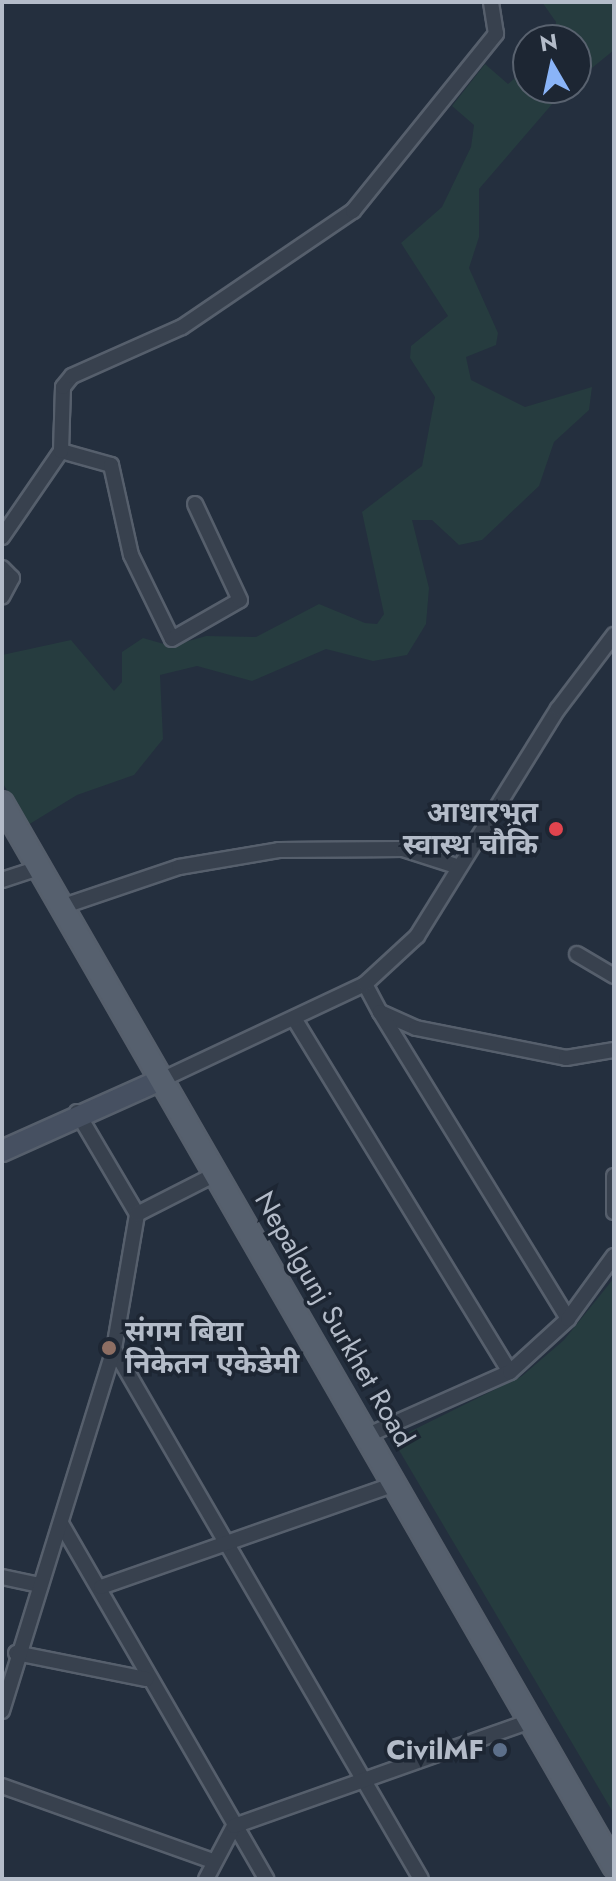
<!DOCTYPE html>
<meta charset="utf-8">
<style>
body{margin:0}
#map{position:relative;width:616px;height:1881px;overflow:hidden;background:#242f3e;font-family:Jost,"Noto Sans Devanagari",sans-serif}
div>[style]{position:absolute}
.green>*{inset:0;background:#263c3f}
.roads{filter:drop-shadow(2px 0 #565f6c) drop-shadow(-2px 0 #565f6c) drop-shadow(0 2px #565f6c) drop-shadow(0 -2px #565f6c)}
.street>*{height:14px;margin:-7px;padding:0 7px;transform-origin:7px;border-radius:7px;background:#38414e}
.secondary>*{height:20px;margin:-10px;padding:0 10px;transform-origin:10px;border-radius:10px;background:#465061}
.primary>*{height:22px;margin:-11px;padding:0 11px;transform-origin:11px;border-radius:11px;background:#56606e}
.dots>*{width:22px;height:22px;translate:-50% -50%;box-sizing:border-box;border:4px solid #1d2633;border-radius:50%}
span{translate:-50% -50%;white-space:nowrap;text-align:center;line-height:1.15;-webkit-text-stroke:7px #1d2633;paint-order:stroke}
.poi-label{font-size:28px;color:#b4bcc9;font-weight:700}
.right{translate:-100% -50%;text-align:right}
.left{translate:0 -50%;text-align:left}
.street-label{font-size:28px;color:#b4bcc9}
.frame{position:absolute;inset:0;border:4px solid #b4bcc9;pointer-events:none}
.north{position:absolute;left:512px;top:24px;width:80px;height:80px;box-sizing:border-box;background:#1d2633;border:2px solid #59626f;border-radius:50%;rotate:351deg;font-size:22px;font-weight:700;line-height:32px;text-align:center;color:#b4bcc9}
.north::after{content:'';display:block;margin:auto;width:28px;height:36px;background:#8ab4f8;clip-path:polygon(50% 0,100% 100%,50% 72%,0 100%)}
</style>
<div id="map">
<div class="green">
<i style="clip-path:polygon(542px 2px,614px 2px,614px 50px,576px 81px,576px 40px,553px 40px,556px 22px)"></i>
<i style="clip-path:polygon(485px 64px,508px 84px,528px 67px,528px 88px,566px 88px,479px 189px,479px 237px,469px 268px,498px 333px,496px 345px,466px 357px,471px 380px,525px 407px,592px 387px,589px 410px,554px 442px,539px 486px,482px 540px,459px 545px,432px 520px,412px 520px,429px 588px,426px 624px,407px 655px,373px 661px,326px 649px,252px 681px,197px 666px,160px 675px,163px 739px,134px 775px,77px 795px,28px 825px,2px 782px,2px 655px,71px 640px,114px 691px,122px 682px,122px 652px,143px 638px,171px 646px,206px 636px,256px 637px,319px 604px,365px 623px,377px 624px,384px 614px,362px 512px,422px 466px,435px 397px,410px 358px,411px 346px,448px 316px,401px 243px,442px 207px,471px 147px,474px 125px,452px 106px)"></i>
<i style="clip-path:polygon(614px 1278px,614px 1814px,393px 1440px,522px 1376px,564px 1340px)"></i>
</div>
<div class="roads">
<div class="street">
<i style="left:61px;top:451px;width:52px;rotate:15.6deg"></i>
<i style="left:111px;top:465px;width:92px;rotate:77.5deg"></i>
<i style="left:131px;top:555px;width:93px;rotate:64deg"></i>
<i style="left:172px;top:639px;width:78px;rotate:-29.8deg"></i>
<i style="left:240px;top:600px;width:106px;rotate:-115.1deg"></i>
<i style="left:2px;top:537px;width:104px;rotate:-55.5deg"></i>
<i style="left:61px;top:451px;width:64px;rotate:-88.2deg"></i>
<i style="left:63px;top:387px;width:14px;rotate:-51deg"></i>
<i style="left:72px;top:376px;width:120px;rotate:-24deg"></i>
<i style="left:182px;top:327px;width:207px;rotate:-34.2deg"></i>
<i style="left:353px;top:211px;width:228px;rotate:-51.1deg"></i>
<i style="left:496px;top:34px;width:32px;rotate:-99deg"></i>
<i style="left:2px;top:568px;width:14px;rotate:45deg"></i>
<i style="left:12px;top:578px;width:21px;rotate:118deg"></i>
<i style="left:2px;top:880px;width:39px;rotate:-18deg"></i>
<i style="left:61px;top:907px;width:125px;rotate:-18.7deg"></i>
<i style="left:179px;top:867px;width:101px;rotate:-9.6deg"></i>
<i style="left:279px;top:850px;width:124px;rotate:-0.5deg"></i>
<i style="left:403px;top:849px;width:59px;rotate:17.8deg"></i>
<i style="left:577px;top:954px;width:43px;rotate:30.7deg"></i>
<i style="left:365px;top:984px;width:32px;rotate:62deg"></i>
<i style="left:380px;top:1012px;width:39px;rotate:24deg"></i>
<i style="left:416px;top:1028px;width:153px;rotate:11.3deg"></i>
<i style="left:566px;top:1058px;width:49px;rotate:-9.5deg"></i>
<i style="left:380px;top:1012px;width:360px;rotate:58.5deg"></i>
<i style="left:295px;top:1020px;width:412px;rotate:58.6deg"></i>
<i style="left:510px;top:1372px;width:155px;rotate:156.1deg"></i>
<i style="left:161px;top:1080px;width:225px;rotate:-25.2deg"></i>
<i style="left:365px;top:984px;width:71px;rotate:-42.7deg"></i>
<i style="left:417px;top:936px;width:267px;rotate:-58.2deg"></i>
<i style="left:558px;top:709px;width:93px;rotate:-52.9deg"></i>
<i style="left:77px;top:1112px;width:118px;rotate:59.5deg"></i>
<i style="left:614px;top:1176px;width:36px;rotate:90deg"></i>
<i style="left:114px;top:1349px;width:612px;rotate:59.92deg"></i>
<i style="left:510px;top:1372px;width:79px;rotate:-42.4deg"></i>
<i style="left:568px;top:1319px;width:78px;rotate:-53.9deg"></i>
<i style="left:62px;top:1525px;width:409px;rotate:60deg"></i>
<i style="left:2px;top:1577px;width:39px;rotate:12deg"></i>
<i style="left:101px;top:1587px;width:312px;rotate:-19.3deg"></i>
<i style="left:16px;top:1653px;width:133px;rotate:11.3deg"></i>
<i style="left:2px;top:1711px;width:379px;rotate:-72.8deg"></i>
<i style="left:114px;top:1349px;width:137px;rotate:-80.3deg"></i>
<i style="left:137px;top:1214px;width:89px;rotate:-26.9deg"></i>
<i style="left:2px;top:1786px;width:224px;rotate:19.6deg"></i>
<i style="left:206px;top:1879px;width:60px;rotate:-62.2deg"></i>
<i style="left:234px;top:1826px;width:315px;rotate:-19.5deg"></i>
</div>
<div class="secondary">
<i style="left:2px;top:1151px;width:174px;rotate:-24.1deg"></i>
</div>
<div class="primary">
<i style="left:2px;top:803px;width:1227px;rotate:60.07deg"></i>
</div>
</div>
<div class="dots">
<i style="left:556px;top:829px;background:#e0444e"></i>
<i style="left:109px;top:1348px;background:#8d6e63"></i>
<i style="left:500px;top:1750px;background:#5c6f8a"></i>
</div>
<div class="poi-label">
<span class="right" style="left:538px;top:829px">आधारभुत<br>स्वास्थ चौकि</span>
<span class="left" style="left:125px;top:1348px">संगम बिद्या<br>निकेतन एकेडेमी</span>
<span class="right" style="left:484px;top:1750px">CivilMF</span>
</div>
<div class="street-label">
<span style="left:334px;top:1319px;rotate:60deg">Nepalgunj Surkhet Road</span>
</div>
<div class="frame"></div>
<div class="north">N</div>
</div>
